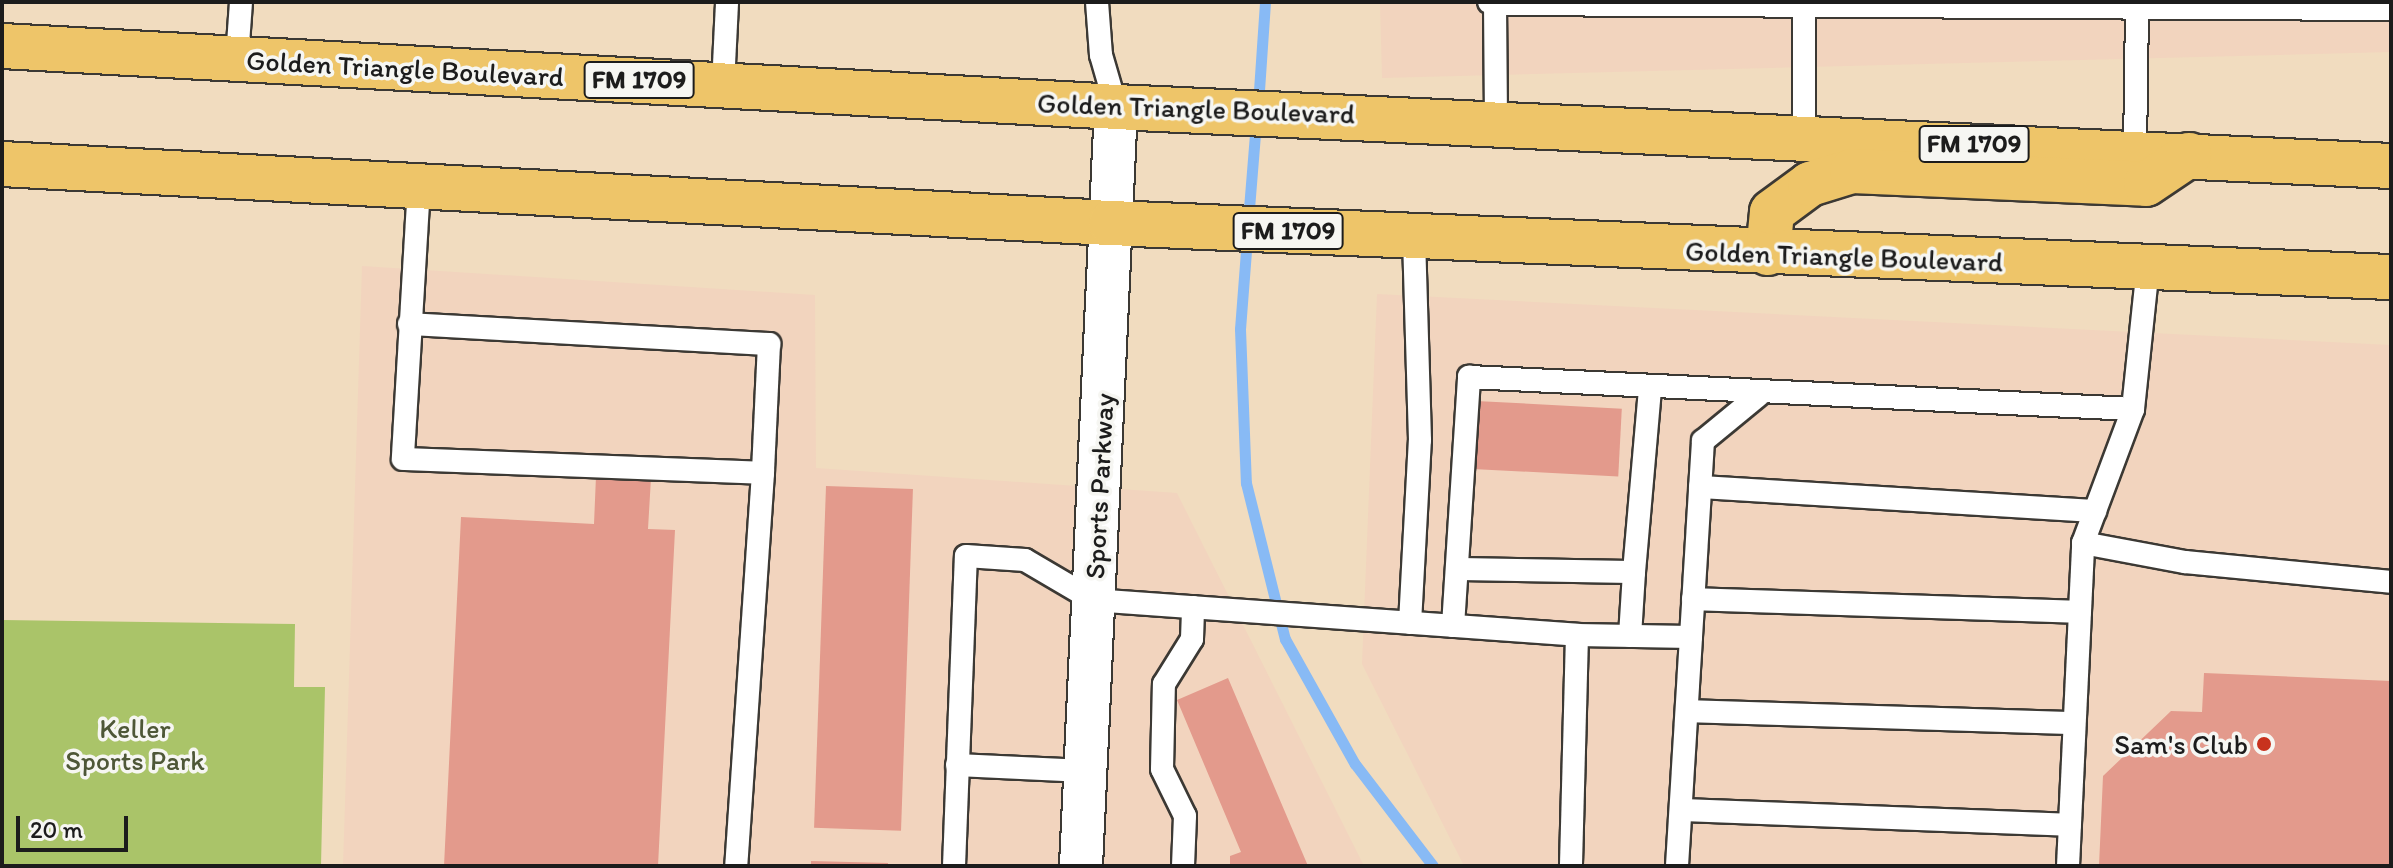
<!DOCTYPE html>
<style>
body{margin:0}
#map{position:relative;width:2393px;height:868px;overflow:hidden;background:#f1dcbf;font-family:Itim,sans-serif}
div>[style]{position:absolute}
.built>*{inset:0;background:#f2d4be}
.green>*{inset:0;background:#aac469}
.stream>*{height:11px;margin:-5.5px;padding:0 5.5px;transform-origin:5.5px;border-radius:5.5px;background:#88baf5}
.building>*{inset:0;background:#e39a8c;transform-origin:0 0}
.roads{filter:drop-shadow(2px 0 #3c3934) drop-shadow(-2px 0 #3c3934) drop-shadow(0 2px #3c3934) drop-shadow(0 -2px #3c3934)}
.lane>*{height:22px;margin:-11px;padding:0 11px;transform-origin:11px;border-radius:11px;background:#fff}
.street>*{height:42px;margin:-21px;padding:0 21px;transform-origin:21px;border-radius:21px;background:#fff}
.primary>*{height:44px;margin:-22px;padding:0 22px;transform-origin:22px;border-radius:22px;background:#eec569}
.dots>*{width:22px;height:22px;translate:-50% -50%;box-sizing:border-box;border:4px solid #f6f6f2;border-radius:50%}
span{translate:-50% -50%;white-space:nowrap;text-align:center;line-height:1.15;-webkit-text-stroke:7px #f6f6f2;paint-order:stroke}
.shield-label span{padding:2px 6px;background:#f6f6f2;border:2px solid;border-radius:6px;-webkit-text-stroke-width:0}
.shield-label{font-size:26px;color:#1c1c1c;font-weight:700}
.street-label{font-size:28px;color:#1c1c1c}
.park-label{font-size:28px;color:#4e5737}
.poi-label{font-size:28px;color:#1c1c1c}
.right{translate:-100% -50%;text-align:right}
.frame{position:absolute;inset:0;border:4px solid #1c1c1c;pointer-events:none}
.scale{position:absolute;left:16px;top:816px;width:112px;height:36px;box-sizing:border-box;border:4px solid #1c1c1c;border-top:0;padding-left:10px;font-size:24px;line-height:28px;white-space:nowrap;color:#1c1c1c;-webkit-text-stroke:6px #f6f6f2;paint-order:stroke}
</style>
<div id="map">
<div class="built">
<i style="clip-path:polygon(1380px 2px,2391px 2px,2391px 52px,1382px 78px)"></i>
<i style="clip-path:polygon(362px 266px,815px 295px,816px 468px,1177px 493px,1364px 866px,343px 866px)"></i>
<i style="clip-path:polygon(1377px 294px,2391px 345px,2391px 866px,1464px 866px,1362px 664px)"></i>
</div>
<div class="green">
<i style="clip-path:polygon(2px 620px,295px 624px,294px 687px,325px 687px,321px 866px,2px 866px)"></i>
</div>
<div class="stream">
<i style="left:1258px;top:105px;width:103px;rotate:-86.1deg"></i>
<i style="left:1248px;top:221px;width:99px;rotate:-85.4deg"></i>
<i style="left:1247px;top:238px;width:91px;rotate:94.4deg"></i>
<i style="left:1240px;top:329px;width:154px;rotate:87.8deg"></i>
<i style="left:1246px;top:483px;width:161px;rotate:76deg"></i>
<i style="left:1285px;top:639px;width:143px;rotate:60.8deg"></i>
<i style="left:1355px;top:764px;width:128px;rotate:52.6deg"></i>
</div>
<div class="building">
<i style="left:1476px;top:401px;width:146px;height:68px;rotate:3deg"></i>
<i style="clip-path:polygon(596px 476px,651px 478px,648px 529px,675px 530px,658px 866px,444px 866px,461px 517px,594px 524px)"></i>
<i style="left:826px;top:486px;width:87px;height:342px;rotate:2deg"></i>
<i style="clip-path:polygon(2204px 673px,2391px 681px,2391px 866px,2099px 866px,2103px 776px,2171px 711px,2202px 712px)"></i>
<i style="clip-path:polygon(1228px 678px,1308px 866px,1230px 866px,1230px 856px,1241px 852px,1177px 700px)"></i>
<i style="clip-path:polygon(811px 861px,888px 863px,888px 866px,811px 866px)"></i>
</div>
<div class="roads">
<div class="lane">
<i style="left:1097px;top:2px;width:53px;rotate:85.7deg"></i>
<i style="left:1101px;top:55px;width:54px;rotate:73.9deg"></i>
<i style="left:1489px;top:2px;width:6px;rotate:18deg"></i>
<i style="left:1495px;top:4px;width:119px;rotate:89.5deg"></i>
<i style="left:1495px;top:4px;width:896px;rotate:0.32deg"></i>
<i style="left:237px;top:58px;width:56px;rotate:-85.9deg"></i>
<i style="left:723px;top:85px;width:83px;rotate:-87.2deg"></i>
<i style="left:1804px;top:135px;width:133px;rotate:-90deg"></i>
<i style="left:2135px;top:152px;width:150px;rotate:-89.2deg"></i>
<i style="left:419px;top:186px;width:273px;rotate:93.4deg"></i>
<i style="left:403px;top:459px;width:360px;rotate:2.2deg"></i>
<i style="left:763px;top:473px;width:394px;rotate:93.9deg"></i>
<i style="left:409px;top:324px;width:361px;rotate:3.2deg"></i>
<i style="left:769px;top:344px;width:129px;rotate:92.7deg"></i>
<i style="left:1700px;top:487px;width:396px;rotate:3.5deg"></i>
<i style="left:2083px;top:543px;width:104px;rotate:10.6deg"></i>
<i style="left:2185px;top:562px;width:207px;rotate:5.5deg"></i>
<i style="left:1457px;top:569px;width:177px;rotate:1deg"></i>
<i style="left:1634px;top:572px;width:185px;rotate:-85deg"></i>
<i style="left:1693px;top:599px;width:387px;rotate:1.9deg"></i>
<i style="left:1410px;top:623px;width:183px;rotate:-86.9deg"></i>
<i style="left:1420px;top:440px;width:203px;rotate:-91.7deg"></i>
<i style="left:1453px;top:626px;width:250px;rotate:-86.3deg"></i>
<i style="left:1469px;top:377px;width:665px;rotate:2.76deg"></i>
<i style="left:1577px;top:635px;width:114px;rotate:1deg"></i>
<i style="left:1630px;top:636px;width:64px;rotate:-86.4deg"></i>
<i style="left:1687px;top:711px;width:387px;rotate:1.8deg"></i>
<i style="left:957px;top:765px;width:128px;rotate:2.7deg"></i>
<i style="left:1681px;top:810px;width:389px;rotate:2.2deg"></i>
<i style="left:954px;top:866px;width:310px;rotate:-87.8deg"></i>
<i style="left:966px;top:556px;width:59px;rotate:3.9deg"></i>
<i style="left:1025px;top:560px;width:79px;rotate:30.5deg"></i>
<i style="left:1093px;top:600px;width:485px;rotate:4.1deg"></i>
<i style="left:1577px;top:635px;width:231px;rotate:91.5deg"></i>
<i style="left:1183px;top:866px;width:50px;rotate:-87.7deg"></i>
<i style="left:1185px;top:816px;width:52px;rotate:-116.1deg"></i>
<i style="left:1162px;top:769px;width:85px;rotate:-88.7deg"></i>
<i style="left:1164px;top:684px;width:53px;rotate:-58.1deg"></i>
<i style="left:1192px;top:639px;width:32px;rotate:-88deg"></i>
<i style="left:1677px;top:866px;width:426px;rotate:-86.5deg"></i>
<i style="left:1703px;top:441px;width:72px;rotate:-39.4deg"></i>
<i style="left:2068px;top:866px;width:323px;rotate:-87.3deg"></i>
<i style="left:2083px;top:543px;width:143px;rotate:-69.5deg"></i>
<i style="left:2133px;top:409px;width:143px;rotate:-84deg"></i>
</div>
<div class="street">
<i style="left:1081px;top:866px;width:760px;rotate:-87.36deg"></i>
</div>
<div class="primary">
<i style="left:2px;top:46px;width:1116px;rotate:3.13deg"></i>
<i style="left:1116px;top:107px;width:1276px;rotate:2.65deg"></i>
<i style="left:2px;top:164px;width:1111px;rotate:3.05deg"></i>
<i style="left:1111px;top:223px;width:1281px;rotate:2.42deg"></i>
<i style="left:1768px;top:253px;width:41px;rotate:-84.4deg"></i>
<i style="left:1772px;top:212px;width:47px;rotate:-36.4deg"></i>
<i style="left:1810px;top:184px;width:44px;rotate:-17.2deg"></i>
<i style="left:1852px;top:171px;width:294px;rotate:2.5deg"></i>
<i style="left:2146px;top:184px;width:52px;rotate:-34deg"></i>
</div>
</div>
<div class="dots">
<i style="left:2264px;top:744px;background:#c8321e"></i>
</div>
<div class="shield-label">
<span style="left:639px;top:80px">FM 1709</span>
<span style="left:1974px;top:144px">FM 1709</span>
<span style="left:1288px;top:231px">FM 1709</span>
</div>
<div class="street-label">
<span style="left:405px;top:68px;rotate:3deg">Golden Triangle Boulevard</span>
<span style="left:1196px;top:108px;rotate:2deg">Golden Triangle Boulevard</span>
<span style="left:1844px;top:256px;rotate:2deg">Golden Triangle Boulevard</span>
<span style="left:1099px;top:486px;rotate:-87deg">Sports Parkway</span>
</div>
<div class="park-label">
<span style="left:135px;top:744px">Keller<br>Sports Park</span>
</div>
<div class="poi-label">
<span class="right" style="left:2248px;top:744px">Sam's Club</span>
</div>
<div class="frame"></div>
<div class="scale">20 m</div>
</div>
